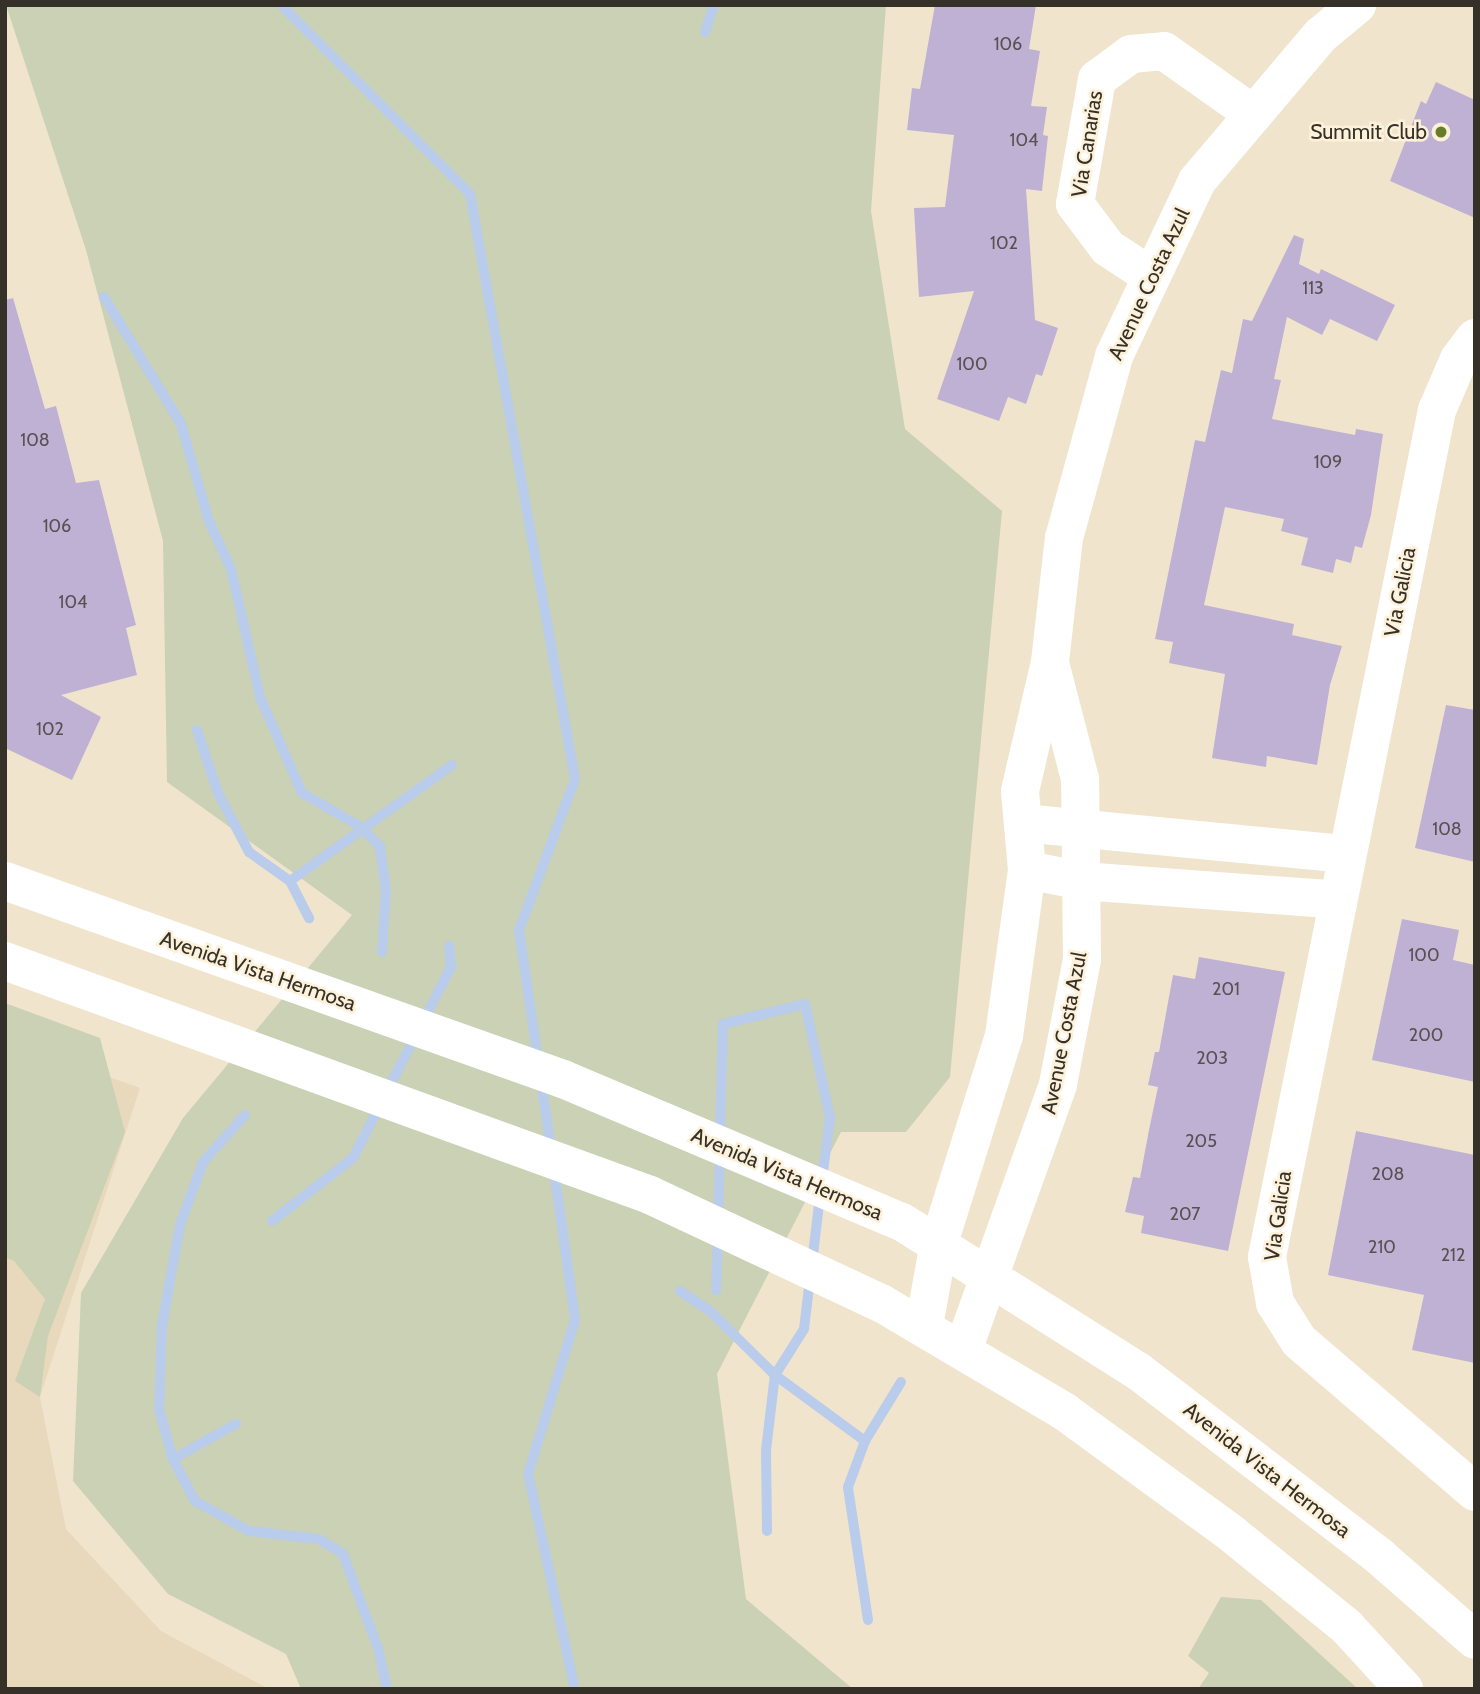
<!DOCTYPE html>
<style>
body{margin:0}
#map{position:relative;width:1480px;height:1694px;overflow:hidden;background:#f1e4cd;font-family:Cabin,sans-serif}
div>[style]{position:absolute}
.built>*{inset:0;background:#e9d9bc}
.green>*{inset:0;background:#cad1b4}
.stream>*{height:10px;margin:-5px;padding:0 5px;transform-origin:5px;border-radius:5px;background:#b9ccec}
.building>*{inset:0;background:#bfb1d3}
.minor>*{height:38px;margin:-19px;padding:0 19px;transform-origin:19px;border-radius:19px;background:#fff}
.major>*{height:38px;margin:-19px;padding:0 19px;transform-origin:19px;border-radius:19px;background:#fff}
.dots>*{width:19px;height:19px;translate:-50% -50%;box-sizing:border-box;border:4px solid #fef1da;border-radius:50%}
span{translate:-50% -50%;white-space:nowrap;text-align:center;line-height:1.15;-webkit-text-stroke:5px #fef1da;paint-order:stroke}
.number-label{font-size:18px;color:#585153}
.number-label span{-webkit-text-stroke-width:0}
.poi-label{font-size:21px;color:#363128}
.right{translate:-100% -50%;text-align:right}
.street-label{font-size:21px;color:#363128}
.frame{position:absolute;inset:0;border:7px solid #363128;pointer-events:none}
</style>
<div id="map">
<div class="built">
<i style="clip-path:polygon(5px 1040px,140px 1088px,40px 1397px,66px 1529px,161px 1631px,269px 1689px,5px 1689px)"></i>
</div>
<div class="green">
<i style="clip-path:polygon(6px 5px,886px 5px,871px 211px,905px 429px,1002px 511px,950px 1077px,906px 1132px,841px 1132px,717px 1374px,746px 1599px,853px 1689px,301px 1689px,286px 1654px,168px 1594px,73px 1481px,81px 1293px,183px 1118px,352px 915px,167px 782px,163px 541px,86px 250px)"></i>
<i style="clip-path:polygon(5px 1003px,100px 1038px,125px 1132px,48px 1336px,40px 1397px,15px 1381px,45px 1299px,14px 1261px,5px 1257px)"></i>
<i style="clip-path:polygon(1221px 1597px,1261px 1600px,1358px 1689px,1198px 1689px,1209px 1673px,1188px 1656px)"></i>
</div>
<div class="stream">
<i style="left:281px;top:5px;width:267px;rotate:45deg"></i>
<i style="left:470px;top:194px;width:594px;rotate:79.82deg"></i>
<i style="left:575px;top:779px;width:161px;rotate:110.3deg"></i>
<i style="left:519px;top:930px;width:131px;rotate:81.7deg"></i>
<i style="left:705px;top:32px;width:28px;rotate:-72deg"></i>
<i style="left:104px;top:297px;width:149px;rotate:58.8deg"></i>
<i style="left:181px;top:424px;width:101px;rotate:73.9deg"></i>
<i style="left:209px;top:521px;width:53px;rotate:65.4deg"></i>
<i style="left:231px;top:569px;width:131px;rotate:77.2deg"></i>
<i style="left:260px;top:697px;width:105px;rotate:66.4deg"></i>
<i style="left:302px;top:793px;width:68px;rotate:30deg"></i>
<i style="left:361px;top:827px;width:28px;rotate:46deg"></i>
<i style="left:380px;top:847px;width:43px;rotate:82.1deg"></i>
<i style="left:386px;top:890px;width:62px;rotate:93.7deg"></i>
<i style="left:197px;top:730px;width:66px;rotate:71.6deg"></i>
<i style="left:218px;top:793px;width:67px;rotate:62.3deg"></i>
<i style="left:249px;top:852px;width:50px;rotate:35.3deg"></i>
<i style="left:290px;top:881px;width:42px;rotate:62.8deg"></i>
<i style="left:290px;top:881px;width:199px;rotate:-35.6deg"></i>
<i style="left:541px;top:1080px;width:71px;rotate:81.9deg"></i>
<i style="left:387px;top:1091px;width:140px;rotate:-62.7deg"></i>
<i style="left:451px;top:967px;width:21px;rotate:-95deg"></i>
<i style="left:245px;top:1115px;width:63px;rotate:131.8deg"></i>
<i style="left:203px;top:1162px;width:67px;rotate:110.1deg"></i>
<i style="left:180px;top:1225px;width:102px;rotate:100.2deg"></i>
<i style="left:162px;top:1325px;width:84px;rotate:92deg"></i>
<i style="left:159px;top:1409px;width:52px;rotate:74.4deg"></i>
<i style="left:173px;top:1459px;width:47px;rotate:62.4deg"></i>
<i style="left:195px;top:1501px;width:62px;rotate:29.1deg"></i>
<i style="left:249px;top:1531px;width:70px;rotate:6.5deg"></i>
<i style="left:319px;top:1539px;width:28px;rotate:32deg"></i>
<i style="left:343px;top:1554px;width:100px;rotate:69.6deg"></i>
<i style="left:378px;top:1648px;width:42px;rotate:77.6deg"></i>
<i style="left:720px;top:1137px;width:113px;rotate:-88.5deg"></i>
<i style="left:723px;top:1024px;width:84px;rotate:-13.7deg"></i>
<i style="left:805px;top:1004px;width:117px;rotate:77.6deg"></i>
<i style="left:830px;top:1118px;width:63px;rotate:97.4deg"></i>
<i style="left:554px;top:1170px;width:151px;rotate:82deg"></i>
<i style="left:575px;top:1320px;width:161px;rotate:107deg"></i>
<i style="left:528px;top:1474px;width:220px;rotate:77.7deg"></i>
<i style="left:718px;top:1217px;width:64px;rotate:-88.2deg"></i>
<i style="left:272px;top:1221px;width:103px;rotate:-37.9deg"></i>
<i style="left:353px;top:1158px;width:59px;rotate:-63deg"></i>
<i style="left:812px;top:1263px;width:67px;rotate:-83.2deg"></i>
<i style="left:716px;top:1290px;width:57px;rotate:-88deg"></i>
<i style="left:680px;top:1291px;width:36px;rotate:34deg"></i>
<i style="left:710px;top:1311px;width:91px;rotate:44.6deg"></i>
<i style="left:775px;top:1375px;width:112px;rotate:36.3deg"></i>
<i style="left:173px;top:1459px;width:72px;rotate:-29.1deg"></i>
<i style="left:767px;top:1531px;width:81px;rotate:-90.7deg"></i>
<i style="left:766px;top:1450px;width:76px;rotate:-83.2deg"></i>
<i style="left:775px;top:1375px;width:54px;rotate:-57.8deg"></i>
<i style="left:804px;top:1329px;width:50px;rotate:-83.2deg"></i>
<i style="left:868px;top:1620px;width:134px;rotate:-98.6deg"></i>
<i style="left:848px;top:1487px;width:49px;rotate:-69.7deg"></i>
<i style="left:865px;top:1441px;width:69px;rotate:-58.6deg"></i>
</div>
<div class="building">
<i style="clip-path:polygon(935px 5px,1036px 5px,1029px 49px,1040px 51px,1031px 106px,1047px 107px,1043px 135px,1048px 136px,1042px 191px,1026px 189px,1035px 320px,1058px 328px,1042px 376px,1036px 374px,1026px 404px,1008px 397px,999px 421px,937px 399px,974px 291px,919px 297px,914px 208px,945px 207px,954px 135px,907px 130px,912px 88px,920px 89px)"></i>
<i style="clip-path:polygon(1436px 82px,1475px 100px,1475px 218px,1390px 181px,1421px 101px,1426px 104px)"></i>
<i style="clip-path:polygon(1294px 235px,1304px 239px,1299px 264px,1319px 274px,1321px 269px,1395px 305px,1377px 341px,1330px 319px,1322px 335px,1287px 317px,1274px 379px,1281px 380px,1272px 419px,1355px 435px,1356px 429px,1383px 434px,1371px 515px,1362px 548px,1355px 546px,1351px 563px,1336px 559px,1333px 573px,1301px 565px,1308px 538px,1281px 531px,1284px 519px,1225px 507px,1204px 605px,1294px 624px,1292px 635px,1342px 646px,1330px 685px,1317px 765px,1267px 756px,1266px 767px,1212px 758px,1225px 674px,1169px 663px,1173px 642px,1155px 639px,1195px 440px,1205px 442px,1221px 370px,1232px 373px,1243px 319px,1252px 321px)"></i>
<i style="clip-path:polygon(13px 298px,45px 409px,56px 406px,76px 483px,99px 480px,136px 625px,126px 628px,137px 675px,61px 695px,101px 717px,72px 780px,5px 748px,5px 300px)"></i>
<i style="clip-path:polygon(1446px 705px,1475px 710px,1475px 862px,1415px 848px)"></i>
<i style="clip-path:polygon(1402px 919px,1459px 930px,1453px 960px,1475px 965px,1475px 1082px,1372px 1060px)"></i>
<i style="clip-path:polygon(1199px 957px,1285px 972px,1228px 1251px,1141px 1233px,1144px 1216px,1125px 1212px,1133px 1177px,1140px 1178px,1149px 1130px,1158px 1087px,1148px 1085px,1155px 1052px,1159px 1052px,1173px 975px,1195px 979px)"></i>
<i style="clip-path:polygon(1356px 1131px,1475px 1155px,1475px 1363px,1412px 1350px,1424px 1295px,1328px 1275px)"></i>
</div>
<div class="minor">
<i style="left:1151px;top:276px;width:51px;rotate:-146.9deg"></i>
<i style="left:1108px;top:248px;width:55px;rotate:-126.9deg"></i>
<i style="left:1075px;top:204px;width:127px;rotate:-80deg"></i>
<i style="left:1097px;top:79px;width:42px;rotate:-36.3deg"></i>
<i style="left:1131px;top:54px;width:33px;rotate:-5deg"></i>
<i style="left:1164px;top:51px;width:109px;rotate:35.3deg"></i>
<i style="left:1475px;top:338px;width:26px;rotate:127deg"></i>
<i style="left:1459px;top:359px;width:56px;rotate:113.3deg"></i>
<i style="left:1437px;top:410px;width:864px;rotate:101.35deg"></i>
<i style="left:1267px;top:1257px;width:47px;rotate:80.1deg"></i>
<i style="left:1275px;top:1303px;width:45px;rotate:57.7deg"></i>
<i style="left:1299px;top:1341px;width:232px;rotate:40.6deg"></i>
<i style="left:1023px;top:823px;width:324px;rotate:5.5deg"></i>
<i style="left:1027px;top:870px;width:56px;rotate:11.3deg"></i>
<i style="left:1082px;top:881px;width:257px;rotate:4.2deg"></i>
<i style="left:924px;top:1326px;width:84px;rotate:-79.8deg"></i>
<i style="left:939px;top:1243px;width:217px;rotate:-72.6deg"></i>
<i style="left:1004px;top:1036px;width:168px;rotate:-82.1deg"></i>
<i style="left:1027px;top:870px;width:79px;rotate:-95.1deg"></i>
<i style="left:1020px;top:791px;width:132px;rotate:-76.9deg"></i>
<i style="left:1050px;top:662px;width:125px;rotate:-83.6deg"></i>
<i style="left:1064px;top:538px;width:189px;rotate:-74.6deg"></i>
<i style="left:1114px;top:356px;width:194px;rotate:-64.6deg"></i>
<i style="left:1197px;top:181px;width:192px;rotate:-49.7deg"></i>
<i style="left:1321px;top:35px;width:47px;rotate:-39.8deg"></i>
<i style="left:963px;top:1350px;width:282px;rotate:-70.3deg"></i>
<i style="left:1058px;top:1084px;width:127px;rotate:-79.1deg"></i>
<i style="left:1082px;top:959px;width:180px;rotate:-90.6deg"></i>
<i style="left:1080px;top:779px;width:116px;rotate:-104.5deg"></i>
</div>
<div class="major">
<i style="left:5px;top:881px;width:592px;rotate:19.54deg"></i>
<i style="left:563px;top:1079px;width:368px;rotate:22.9deg"></i>
<i style="left:902px;top:1222px;width:279px;rotate:32.3deg"></i>
<i style="left:1138px;top:1371px;width:305px;rotate:37.5deg"></i>
<i style="left:1380px;top:1557px;width:126px;rotate:41.1deg"></i>
<i style="left:5px;top:961px;width:686px;rotate:19.94deg"></i>
<i style="left:650px;top:1195px;width:255px;rotate:25.1deg"></i>
<i style="left:881px;top:1303px;width:214px;rotate:30.6deg"></i>
<i style="left:1065px;top:1412px;width:207px;rotate:36.1deg"></i>
<i style="left:1232px;top:1534px;width:146px;rotate:38.9deg"></i>
<i style="left:1346px;top:1626px;width:86px;rotate:47.4deg"></i>
</div>
<div class="dots">
<i style="left:1441px;top:132px;background:#697c2c"></i>
</div>
<div class="number-label">
<span style="left:1008px;top:44px">106</span>
<span style="left:1024px;top:140px">104</span>
<span style="left:1004px;top:243px">102</span>
<span style="left:1313px;top:288px">113</span>
<span style="left:972px;top:364px">100</span>
<span style="left:35px;top:440px">108</span>
<span style="left:1328px;top:462px">109</span>
<span style="left:57px;top:526px">106</span>
<span style="left:73px;top:602px">104</span>
<span style="left:50px;top:729px">102</span>
<span style="left:1447px;top:829px">108</span>
<span style="left:1424px;top:955px">100</span>
<span style="left:1226px;top:989px">201</span>
<span style="left:1426px;top:1035px">200</span>
<span style="left:1212px;top:1058px">203</span>
<span style="left:1201px;top:1141px">205</span>
<span style="left:1388px;top:1174px">208</span>
<span style="left:1185px;top:1214px">207</span>
<span style="left:1382px;top:1247px">210</span>
<span style="left:1453px;top:1255px">212</span>
</div>
<div class="poi-label">
<span class="right" style="left:1427px;top:132px">Summit Club</span>
</div>
<div class="street-label">
<span style="left:1087px;top:144px;rotate:-81deg">Via Canarias</span>
<span style="left:1149px;top:284px;rotate:-65deg">Avenue Costa Azul</span>
<span style="left:1400px;top:592px;rotate:-79deg">Via Galicia</span>
<span style="left:258px;top:971px;rotate:19deg">Avenida Vista Hermosa</span>
<span style="left:1064px;top:1033px;rotate:-79deg">Avenue Costa Azul</span>
<span style="left:787px;top:1174px;rotate:23deg">Avenida Vista Hermosa</span>
<span style="left:1278px;top:1216px;rotate:-82deg">Via Galicia</span>
<span style="left:1267px;top:1470px;rotate:38deg">Avenida Vista Hermosa</span>
</div>
<div class="frame"></div>
</div>
